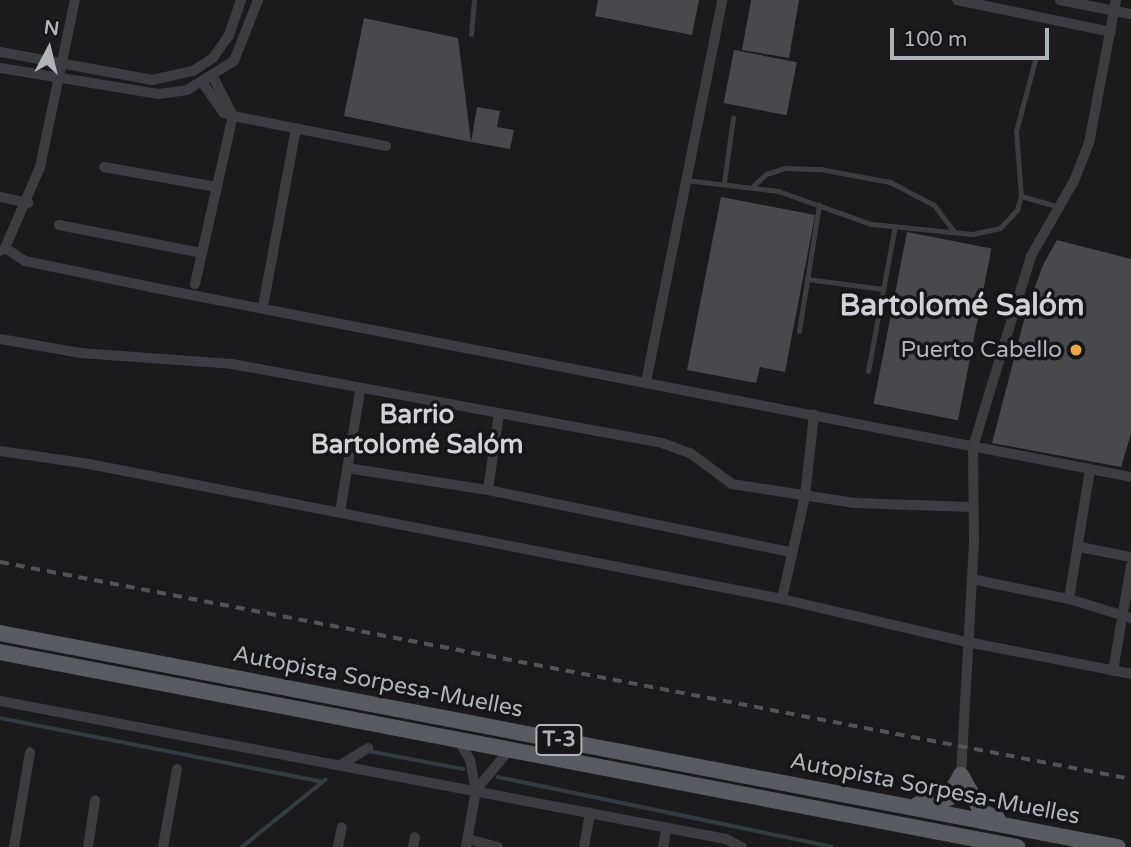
<!DOCTYPE html>
<meta charset="utf-8">
<style>
body{margin:0}
#map{position:relative;width:1131px;height:847px;overflow:hidden;background:#1b1b1d;font-family:"Varela Round",sans-serif}
div>[style]{position:absolute}
.stream>*{height:3.5px;margin:-1.75px;padding:0 1.75px;transform-origin:1.75px;border-radius:1.75px;background:#313b41}
.building>*{inset:0;background:#48494d;transform-origin:0 0}
.lane>*{height:5px;margin:-2.5px;padding:0 2.5px;transform-origin:2.5px;border-radius:2.5px;background:#3c3d42}
.street>*{height:10px;margin:-5px;padding:0 5px;transform-origin:5px;border-radius:5px;background:#3c3d42}
.primary>*{height:16px;margin:-8px;padding:0 8px;transform-origin:8px;border-radius:8px;background:#585b61}
.rail>*{height:3.5px;margin-top:-1.75px;transform-origin:0;background:repeating-linear-gradient(90deg,#515359 0 9px,transparent 0 16px)}
.dots>*{width:19px;height:19px;translate:-50% -50%;box-sizing:border-box;border:4px solid #161618;border-radius:50%}
span{translate:-50% -50%;white-space:nowrap;text-align:center;line-height:1.15;-webkit-text-stroke:7px #161618;paint-order:stroke}
.shield-label span{padding:2px 5px;background:#161618;border:2px solid;border-radius:5px;-webkit-text-stroke-width:0}
.shield-label{font-size:21px;color:#aeb3bc;font-weight:700}
.poi-label{font-size:23px;color:#aeb3bc}
.right{translate:-100% -50%;text-align:right}
.street-label{font-size:23px;color:#aeb3bc}
.quarter-label{font-size:26px;color:#cfd2d8;font-weight:700}
.district-label{font-size:30px;color:#cfd2d8;font-weight:700}
.north{position:absolute;left:14px;top:14px;width:70px;height:70px;-webkit-text-stroke:5px #161618;paint-order:stroke;rotate:7deg;font-size:19px;font-weight:700;line-height:28px;text-align:center;color:#aeb3bc}
.north::after{content:'';display:block;margin:auto;width:24px;height:32px;background:#aeb3bc;clip-path:polygon(50% 0,100% 100%,50% 72%,0 100%)}
.scale{position:absolute;left:890px;top:28px;width:159px;height:32px;box-sizing:border-box;border:4px solid #aeb3bc;border-top:0;padding-left:9px;font-size:21px;line-height:24px;white-space:nowrap;color:#aeb3bc;-webkit-text-stroke:5px #161618;paint-order:stroke}
</style>
<div id="map">
<div class="stream">
<i style="left:0;top:718px;width:328px;rotate:11.2deg"></i>
<i style="left:368px;top:751px;width:97px;rotate:10.7deg"></i>
<i style="left:498px;top:777px;width:341px;rotate:11.8deg"></i>
<i style="left:242px;top:847px;width:107px;rotate:-38.9deg"></i>
</div>
<div class="building">
<i style="clip-path:polygon(598px 0,699px 0,692px 35px,595px 16px)"></i>
<i style="clip-path:polygon(751px 0,799px 0,789px 58px,742px 50px)"></i>
<i style="clip-path:polygon(364px 18px,458px 38px,471px 142px,477px 107px,500px 111px,497px 127px,514px 130px,510px 149px,471px 142px,344px 116px)"></i>
<i style="left:734px;top:50px;width:64px;height:54px;rotate:11deg"></i>
<i style="clip-path:polygon(721px 197px,815px 215px,785px 372px,760px 367px,756px 383px,687px 370px)"></i>
<i style="left:907px;top:232px;width:86px;height:175px;rotate:11deg"></i>
<i style="clip-path:polygon(1057px 240px,1131px 259px,1131px 434px,1121px 467px,992px 443px,1027px 309px,1043px 265px)"></i>
</div>
<div class="lane">
<i style="left:471px;top:34px;width:34px;rotate:-85deg"></i>
<i style="left:686px;top:180px;width:93px;rotate:6.8deg"></i>
<i style="left:778px;top:191px;width:99px;rotate:19.5deg"></i>
<i style="left:871px;top:224px;width:101px;rotate:5.7deg"></i>
<i style="left:972px;top:234px;width:29px;rotate:-12deg"></i>
<i style="left:1000px;top:228px;width:25px;rotate:-47deg"></i>
<i style="left:1017px;top:210px;width:15px;rotate:-74deg"></i>
<i style="left:1021px;top:196px;width:40px;rotate:16deg"></i>
<i style="left:724px;top:182px;width:65px;rotate:-82deg"></i>
<i style="left:753px;top:186px;width:18px;rotate:-43deg"></i>
<i style="left:766px;top:174px;width:20px;rotate:-18deg"></i>
<i style="left:785px;top:168px;width:35px;rotate:2deg"></i>
<i style="left:820px;top:169px;width:71px;rotate:10.5deg"></i>
<i style="left:890px;top:182px;width:50px;rotate:27.6deg"></i>
<i style="left:934px;top:205px;width:34px;rotate:53deg"></i>
<i style="left:1021px;top:196px;width:65px;rotate:-94.4deg"></i>
<i style="left:1016px;top:131px;width:73px;rotate:-75deg"></i>
<i style="left:807px;top:279px;width:77px;rotate:7.5deg"></i>
<i style="left:799px;top:331px;width:128px;rotate:-81deg"></i>
<i style="left:868px;top:371px;width:147px;rotate:-79.5deg"></i>
</div>
<div class="street">
<i style="left:957px;top:0;width:157px;rotate:11.7deg"></i>
<i style="left:1060px;top:0;width:72px;rotate:11.2deg"></i>
<i style="left:0;top:52px;width:155px;rotate:10.4deg"></i>
<i style="left:152px;top:80px;width:42px;rotate:-12.4deg"></i>
<i style="left:193px;top:71px;width:24px;rotate:-33deg"></i>
<i style="left:213px;top:58px;width:28px;rotate:-55deg"></i>
<i style="left:229px;top:35px;width:37px;rotate:-71deg"></i>
<i style="left:0;top:68px;width:161px;rotate:9.3deg"></i>
<i style="left:159px;top:94px;width:28px;rotate:-8deg"></i>
<i style="left:187px;top:90px;width:55px;rotate:-31.7deg"></i>
<i style="left:234px;top:61px;width:66px;rotate:-68.5deg"></i>
<i style="left:202px;top:82px;width:38px;rotate:55deg"></i>
<i style="left:224px;top:113px;width:9px;rotate:18deg"></i>
<i style="left:233px;top:116px;width:156px;rotate:11.1deg"></i>
<i style="left:104px;top:167px;width:114px;rotate:10.1deg"></i>
<i style="left:0;top:197px;width:29px;rotate:12deg"></i>
<i style="left:59px;top:225px;width:146px;rotate:11.1deg"></i>
<i style="left:5px;top:248px;width:88px;rotate:-66.6deg"></i>
<i style="left:40px;top:167px;width:171px;rotate:-78.2deg"></i>
<i style="left:0;top:251px;width:6px;rotate:-31deg"></i>
<i style="left:5px;top:248px;width:24px;rotate:33deg"></i>
<i style="left:25px;top:261px;width:128px;rotate:11.7deg"></i>
<i style="left:150px;top:287px;width:999px;rotate:10.96deg"></i>
<i style="left:195px;top:284px;width:172px;rotate:-77.3deg"></i>
<i style="left:233px;top:116px;width:46px;rotate:-117.1deg"></i>
<i style="left:264px;top:301px;width:175px;rotate:-79.5deg"></i>
<i style="left:0;top:339px;width:81px;rotate:9.9deg"></i>
<i style="left:80px;top:353px;width:152px;rotate:4.1deg"></i>
<i style="left:232px;top:364px;width:437px;rotate:10.4deg"></i>
<i style="left:662px;top:443px;width:30px;rotate:20deg"></i>
<i style="left:690px;top:453px;width:52px;rotate:36.4deg"></i>
<i style="left:732px;top:484px;width:124px;rotate:8.8deg"></i>
<i style="left:855px;top:503px;width:116px;rotate:2deg"></i>
<i style="left:646px;top:382px;width:389px;rotate:-78.7deg"></i>
<i style="left:0;top:451px;width:90px;rotate:8.3deg"></i>
<i style="left:89px;top:464px;width:706px;rotate:11.02deg"></i>
<i style="left:782px;top:599px;width:190px;rotate:13.1deg"></i>
<i style="left:967px;top:642px;width:167px;rotate:11deg"></i>
<i style="left:347px;top:468px;width:143px;rotate:8.9deg"></i>
<i style="left:488px;top:490px;width:309px;rotate:11.6deg"></i>
<i style="left:488px;top:490px;width:77px;rotate:-81.8deg"></i>
<i style="left:340px;top:512px;width:123px;rotate:-80.6deg"></i>
<i style="left:1080px;top:547px;width:52px;rotate:11.1deg"></i>
<i style="left:972px;top:579px;width:99px;rotate:11.7deg"></i>
<i style="left:1069px;top:599px;width:65px;rotate:17deg"></i>
<i style="left:782px;top:599px;width:106px;rotate:-77.4deg"></i>
<i style="left:805px;top:496px;width:82px;rotate:-83.7deg"></i>
<i style="left:1069px;top:599px;width:132px;rotate:-80.8deg"></i>
<i style="left:1113px;top:671px;width:107px;rotate:-80.3deg"></i>
<i style="left:0;top:701px;width:739px;rotate:10.76deg"></i>
<i style="left:726px;top:839px;width:18px;rotate:27deg"></i>
<i style="left:458px;top:740px;width:23px;rotate:59deg"></i>
<i style="left:470px;top:760px;width:31px;rotate:79deg"></i>
<i style="left:476px;top:790px;width:58px;rotate:100deg"></i>
<i style="left:340px;top:765px;width:33px;rotate:-31deg"></i>
<i style="left:961px;top:775px;width:231px;rotate:-86.8deg"></i>
<i style="left:974px;top:544px;width:97px;rotate:-90.6deg"></i>
<i style="left:973px;top:447px;width:200px;rotate:-73.1deg"></i>
<i style="left:1031px;top:256px;width:86px;rotate:-60.2deg"></i>
<i style="left:1074px;top:181px;width:41px;rotate:-68.5deg"></i>
<i style="left:1089px;top:143px;width:146px;rotate:-79.3deg"></i>
<i style="left:476px;top:790px;width:53px;rotate:-50.3deg"></i>
<i style="left:468px;top:839px;width:31px;rotate:15deg"></i>
<i style="left:14px;top:847px;width:96px;rotate:-80.4deg"></i>
<i style="left:88px;top:847px;width:47px;rotate:-81.3deg"></i>
<i style="left:163px;top:847px;width:79px;rotate:-79.8deg"></i>
<i style="left:338px;top:847px;width:20px;rotate:-79deg"></i>
<i style="left:413px;top:847px;width:10px;rotate:-79deg"></i>
<i style="left:584px;top:847px;width:35px;rotate:-80deg"></i>
<i style="left:663px;top:847px;width:20px;rotate:-79deg"></i>
</div>
<div class="primary">
<i style="left:0;top:633px;width:1138px;rotate:10.84deg"></i>
<i style="left:0;top:652px;width:1036px;rotate:10.85deg"></i>
<i style="left:961px;top:775px;width:41px;rotate:60.9deg"></i>
<i style="left:981px;top:811px;width:19px;rotate:25deg"></i>
<i style="left:918px;top:804px;width:31px;rotate:-11deg"></i>
<i style="left:948px;top:798px;width:26px;rotate:-61deg"></i>
</div>
<div class="rail">
<i style="left:0;top:562px;width:1152px;rotate:10.86deg"></i>
</div>
<div class="dots">
<i style="left:1076px;top:350px;background:#eaa646"></i>
</div>
<div class="shield-label">
<span style="left:559px;top:740px">T-3</span>
</div>
<div class="poi-label">
<span class="right" style="left:1062px;top:350px">Puerto Cabello</span>
</div>
<div class="street-label">
<span style="left:378px;top:682px;rotate:11deg">Autopista Sorpesa-Muelles</span>
<span style="left:935px;top:789px;rotate:11deg">Autopista Sorpesa-Muelles</span>
</div>
<div class="quarter-label">
<span style="left:417px;top:430px">Barrio<br>Bartolomé Salóm</span>
</div>
<div class="district-label">
<span style="left:962px;top:306px">Bartolomé Salóm</span>
</div>
<div class="north">N</div>
<div class="scale">100 m</div>
</div>
